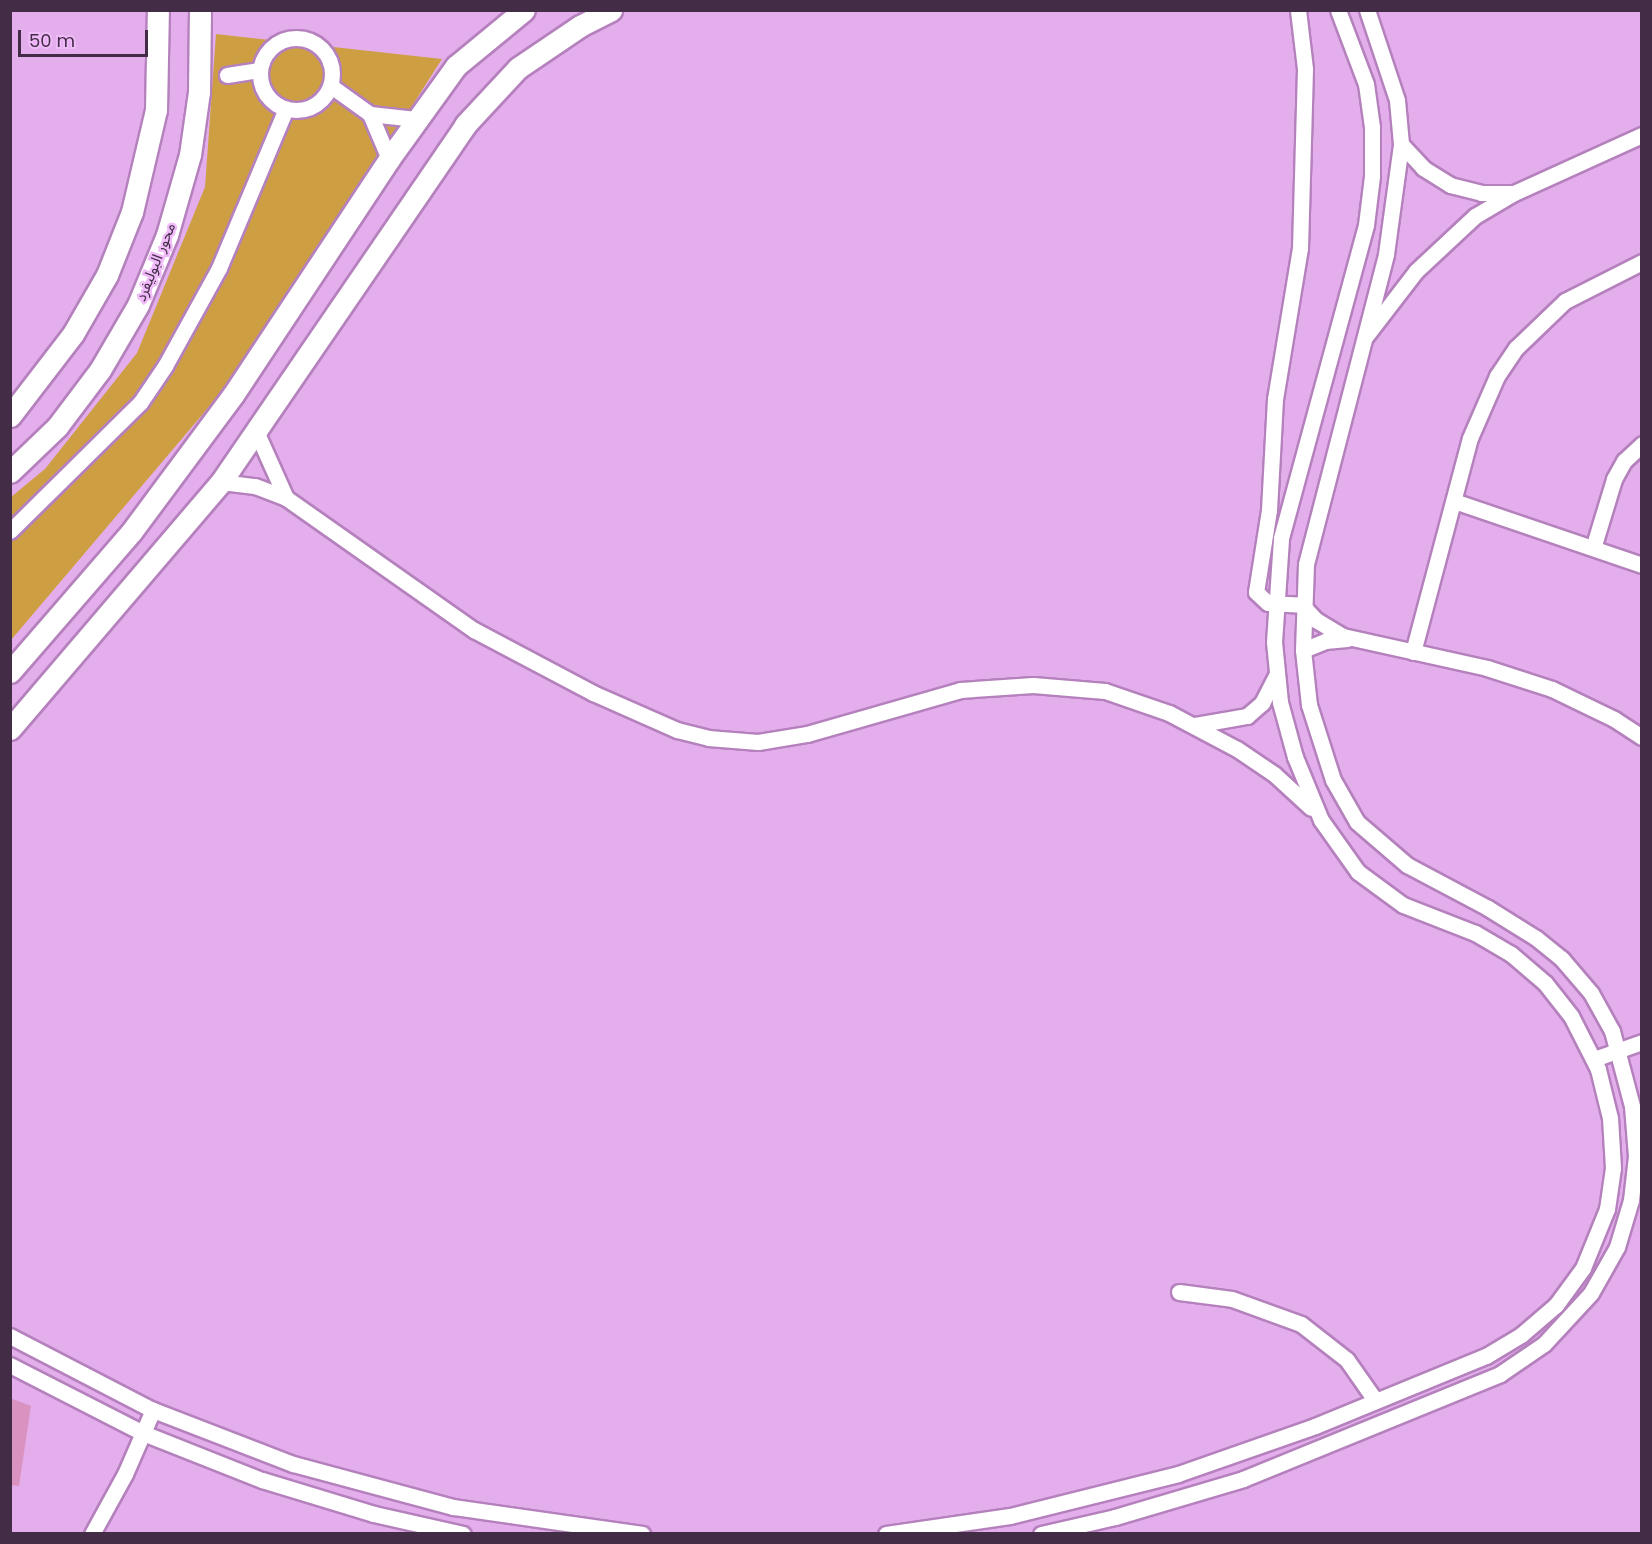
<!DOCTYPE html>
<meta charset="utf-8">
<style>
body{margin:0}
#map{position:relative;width:1652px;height:1544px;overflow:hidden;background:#e4aeed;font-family:Poppins,"Noto Sans Arabic",sans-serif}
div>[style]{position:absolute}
.green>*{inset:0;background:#ce9f42}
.building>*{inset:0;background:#da93c0}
.roads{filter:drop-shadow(2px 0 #b581bd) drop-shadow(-2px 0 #b581bd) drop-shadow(0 2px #b581bd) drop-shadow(0 -2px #b581bd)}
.street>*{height:15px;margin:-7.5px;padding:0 7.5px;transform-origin:7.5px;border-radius:7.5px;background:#fff}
.street>.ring{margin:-7.5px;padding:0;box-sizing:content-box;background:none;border:15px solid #fff;border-radius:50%}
.secondary>*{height:21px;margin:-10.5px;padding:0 10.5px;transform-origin:10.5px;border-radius:10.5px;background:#fff}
span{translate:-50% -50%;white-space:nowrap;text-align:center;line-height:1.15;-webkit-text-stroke:5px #f1bbfa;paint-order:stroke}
.street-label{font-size:15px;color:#422c46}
.frame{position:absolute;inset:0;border:12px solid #422c46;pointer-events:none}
.scale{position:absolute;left:18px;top:30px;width:130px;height:27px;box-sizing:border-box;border:3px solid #422c46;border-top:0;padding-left:8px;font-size:18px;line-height:21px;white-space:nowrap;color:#422c46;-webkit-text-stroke:4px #f1bbfa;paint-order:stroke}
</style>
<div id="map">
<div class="green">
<i style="clip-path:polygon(216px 34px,442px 59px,253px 355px,11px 640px,11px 497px,45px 469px,137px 353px,205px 187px)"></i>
</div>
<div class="building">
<i style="clip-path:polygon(10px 1398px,31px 1406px,19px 1486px,10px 1485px)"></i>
</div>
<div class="roads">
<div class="street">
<i style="left:1298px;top:10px;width:59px;rotate:83.2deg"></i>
<i style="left:1305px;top:69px;width:179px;rotate:91.6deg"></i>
<i style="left:1300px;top:248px;width:153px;rotate:99.4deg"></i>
<i style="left:1275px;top:399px;width:111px;rotate:93.1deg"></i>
<i style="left:1269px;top:510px;width:83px;rotate:99deg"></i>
<i style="left:1256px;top:592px;width:16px;rotate:43deg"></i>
<i style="left:1268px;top:603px;width:34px;rotate:3deg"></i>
<i style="left:1302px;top:605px;width:21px;rotate:47deg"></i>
<i style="left:1316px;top:620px;width:31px;rotate:31deg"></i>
<i style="left:1343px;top:636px;width:148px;rotate:12.5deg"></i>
<i style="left:1487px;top:668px;width:68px;rotate:17.9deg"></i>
<i style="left:1552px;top:689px;width:69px;rotate:25.8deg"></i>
<i style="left:1614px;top:719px;width:33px;rotate:33deg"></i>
<i class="ring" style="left:260px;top:38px;width:57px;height:57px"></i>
<i style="left:227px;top:75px;width:33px;rotate:-9deg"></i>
<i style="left:331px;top:86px;width:48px;rotate:35.7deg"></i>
<i style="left:370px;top:114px;width:46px;rotate:6.2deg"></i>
<i style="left:370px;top:114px;width:49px;rotate:67.1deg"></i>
<i style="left:1401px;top:144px;width:33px;rotate:47deg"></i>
<i style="left:1423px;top:168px;width:32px;rotate:32deg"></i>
<i style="left:1450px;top:185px;width:32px;rotate:14deg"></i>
<i style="left:1481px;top:193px;width:30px"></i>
<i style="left:1366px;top:336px;width:82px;rotate:-52.4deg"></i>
<i style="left:1416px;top:271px;width:81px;rotate:-43deg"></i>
<i style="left:1475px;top:216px;width:45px;rotate:-30.5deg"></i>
<i style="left:1514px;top:193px;width:141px;rotate:-24.4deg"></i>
<i style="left:256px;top:431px;width:73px;rotate:65.9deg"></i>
<i style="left:221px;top:482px;width:34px;rotate:7deg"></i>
<i style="left:255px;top:486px;width:33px;rotate:21deg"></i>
<i style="left:286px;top:498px;width:230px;rotate:35.1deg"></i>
<i style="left:474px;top:630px;width:135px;rotate:27.9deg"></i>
<i style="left:593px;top:693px;width:92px;rotate:23.8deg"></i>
<i style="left:677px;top:730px;width:32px;rotate:14deg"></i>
<i style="left:708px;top:738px;width:50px;rotate:4.6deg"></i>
<i style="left:758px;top:742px;width:50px;rotate:-9.3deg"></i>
<i style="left:807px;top:734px;width:159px;rotate:-16deg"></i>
<i style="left:960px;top:690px;width:73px;rotate:-3.9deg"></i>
<i style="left:1033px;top:685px;width:72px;rotate:4.8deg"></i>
<i style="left:1105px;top:691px;width:68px;rotate:19deg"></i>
<i style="left:1169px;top:713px;width:77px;rotate:27.9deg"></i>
<i style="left:1237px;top:749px;width:45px;rotate:34deg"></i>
<i style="left:1274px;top:774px;width:50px;rotate:42.6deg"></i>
<i style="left:1454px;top:501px;width:199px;rotate:18.8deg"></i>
<i style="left:10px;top:531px;width:182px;rotate:-44.6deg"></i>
<i style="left:140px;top:403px;width:45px;rotate:-56deg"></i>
<i style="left:165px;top:366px;width:112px;rotate:-61.1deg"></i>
<i style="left:219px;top:268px;width:173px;rotate:-67.2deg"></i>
<i style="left:1594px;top:545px;width:69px;rotate:-73.1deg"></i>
<i style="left:1614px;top:479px;width:21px;rotate:-61deg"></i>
<i style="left:1624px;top:461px;width:25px;rotate:-43deg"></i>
<i style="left:1303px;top:650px;width:24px;rotate:-22deg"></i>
<i style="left:1325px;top:641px;width:22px;rotate:-5deg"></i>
<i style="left:1413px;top:652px;width:221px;rotate:-75.1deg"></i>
<i style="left:1470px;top:438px;width:68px;rotate:-66.5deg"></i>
<i style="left:1497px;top:376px;width:34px;rotate:-56deg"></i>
<i style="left:1516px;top:348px;width:68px;rotate:-43.8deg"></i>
<i style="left:1565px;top:301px;width:86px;rotate:-26.9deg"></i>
<i style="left:1195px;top:725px;width:53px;rotate:-9.8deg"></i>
<i style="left:1247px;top:716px;width:20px;rotate:-41deg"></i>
<i style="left:1262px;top:703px;width:31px;rotate:-63deg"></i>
<i style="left:1594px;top:1059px;width:51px;rotate:-19.5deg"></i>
<i style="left:1179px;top:1292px;width:53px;rotate:7.5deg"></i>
<i style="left:1232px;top:1299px;width:73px;rotate:19.9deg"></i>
<i style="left:1301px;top:1324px;width:58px;rotate:38deg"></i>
<i style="left:1347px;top:1360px;width:49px;rotate:55deg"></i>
<i style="left:10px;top:1336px;width:161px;rotate:27.4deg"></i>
<i style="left:153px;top:1410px;width:150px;rotate:21.1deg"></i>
<i style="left:293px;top:1464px;width:166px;rotate:15deg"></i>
<i style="left:453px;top:1507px;width:191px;rotate:8.1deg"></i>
<i style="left:10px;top:1365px;width:149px;rotate:27.1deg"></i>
<i style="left:143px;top:1433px;width:128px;rotate:21.6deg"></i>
<i style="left:262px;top:1480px;width:117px;rotate:16.9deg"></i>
<i style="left:374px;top:1514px;width:91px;rotate:12.7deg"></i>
<i style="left:92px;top:1534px;width:68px;rotate:-61.2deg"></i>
<i style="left:125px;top:1474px;width:70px;rotate:-66.4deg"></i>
<i style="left:886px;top:1534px;width:125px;rotate:-8.3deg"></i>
<i style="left:1010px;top:1516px;width:173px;rotate:-14deg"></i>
<i style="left:1178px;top:1474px;width:145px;rotate:-19.3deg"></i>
<i style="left:1315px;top:1426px;width:185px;rotate:-22.3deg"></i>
<i style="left:1486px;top:1356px;width:41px;rotate:-31deg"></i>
<i style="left:1521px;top:1335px;width:46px;rotate:-40.6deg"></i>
<i style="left:1556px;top:1305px;width:46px;rotate:-53.9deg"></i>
<i style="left:1583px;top:1268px;width:64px;rotate:-67.9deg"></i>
<i style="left:1607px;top:1209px;width:41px;rotate:-81.7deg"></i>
<i style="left:1613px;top:1168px;width:50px;rotate:-93.4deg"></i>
<i style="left:1610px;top:1118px;width:50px;rotate:-103.8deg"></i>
<i style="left:1598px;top:1069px;width:59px;rotate:-117deg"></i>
<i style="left:1571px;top:1016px;width:42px;rotate:-128.2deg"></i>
<i style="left:1545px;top:983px;width:45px;rotate:-139.5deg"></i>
<i style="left:1511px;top:954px;width:42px;rotate:-149.7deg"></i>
<i style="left:1475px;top:933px;width:77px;rotate:-158.7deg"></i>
<i style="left:1403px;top:905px;width:56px;rotate:-143.7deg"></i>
<i style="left:1358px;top:872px;width:64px;rotate:-125.4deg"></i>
<i style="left:1321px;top:820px;width:68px;rotate:-112.4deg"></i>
<i style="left:1295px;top:757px;width:57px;rotate:-105.3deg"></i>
<i style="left:1280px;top:702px;width:60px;rotate:-95.7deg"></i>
<i style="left:1274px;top:642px;width:104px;rotate:-86.1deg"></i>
<i style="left:1281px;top:538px;width:324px;rotate:-74.8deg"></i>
<i style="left:1366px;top:225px;width:49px;rotate:-83deg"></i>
<i style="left:1372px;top:176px;width:49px;rotate:-90deg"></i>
<i style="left:1372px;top:127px;width:43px;rotate:-97.9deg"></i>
<i style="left:1366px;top:84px;width:79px;rotate:-110.7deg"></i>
<i style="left:1041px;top:1534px;width:76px;rotate:-12.9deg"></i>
<i style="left:1115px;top:1517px;width:134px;rotate:-16.5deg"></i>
<i style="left:1243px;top:1479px;width:278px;rotate:-22.2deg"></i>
<i style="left:1500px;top:1374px;width:53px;rotate:-34.3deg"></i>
<i style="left:1544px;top:1344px;width:69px;rotate:-47.3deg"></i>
<i style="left:1591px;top:1293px;width:53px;rotate:-60.5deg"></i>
<i style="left:1617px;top:1247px;width:49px;rotate:-73.4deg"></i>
<i style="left:1631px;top:1200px;width:44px;rotate:-83.5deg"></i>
<i style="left:1636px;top:1156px;width:50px;rotate:-94.6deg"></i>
<i style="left:1632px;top:1106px;width:78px;rotate:-104.9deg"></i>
<i style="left:1612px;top:1031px;width:43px;rotate:-118.9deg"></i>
<i style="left:1591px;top:993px;width:45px;rotate:-130.5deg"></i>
<i style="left:1562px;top:959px;width:33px;rotate:-141deg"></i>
<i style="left:1536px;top:938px;width:57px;rotate:-148deg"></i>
<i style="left:1488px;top:908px;width:92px;rotate:-152deg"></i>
<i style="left:1407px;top:865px;width:66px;rotate:-139.3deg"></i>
<i style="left:1357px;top:822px;width:48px;rotate:-119.7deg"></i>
<i style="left:1333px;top:780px;width:79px;rotate:-107.7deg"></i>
<i style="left:1309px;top:705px;width:55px;rotate:-96.2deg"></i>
<i style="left:1303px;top:650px;width:86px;rotate:-88deg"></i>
<i style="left:1306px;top:564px;width:320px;rotate:-75.5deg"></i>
<i style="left:1386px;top:254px;width:111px;rotate:-82.2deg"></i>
<i style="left:1401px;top:144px;width:44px;rotate:-95.2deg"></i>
<i style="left:1397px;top:100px;width:95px;rotate:-108.4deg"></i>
</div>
<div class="secondary">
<i style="left:10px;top:416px;width:103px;rotate:-52.5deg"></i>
<i style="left:73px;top:334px;width:68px;rotate:-60deg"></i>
<i style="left:107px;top:275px;width:68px;rotate:-68.4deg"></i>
<i style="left:132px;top:212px;width:105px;rotate:-76.8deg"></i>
<i style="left:156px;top:110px;width:100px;rotate:-88.9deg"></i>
<i style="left:10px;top:472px;width:65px;rotate:-43.8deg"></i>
<i style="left:57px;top:427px;width:71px;rotate:-53deg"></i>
<i style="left:100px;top:370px;width:75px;rotate:-59.7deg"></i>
<i style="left:138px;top:305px;width:76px;rotate:-67.5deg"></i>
<i style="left:167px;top:235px;width:83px;rotate:-74deg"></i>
<i style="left:190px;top:155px;width:64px;rotate:-81.9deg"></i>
<i style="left:199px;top:92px;width:82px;rotate:-89.3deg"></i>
<i style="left:10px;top:672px;width:186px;rotate:-49.1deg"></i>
<i style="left:132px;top:531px;width:169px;rotate:-53.4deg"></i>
<i style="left:233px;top:395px;width:283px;rotate:-56.5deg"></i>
<i style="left:389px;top:159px;width:115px;rotate:-54.2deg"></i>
<i style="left:456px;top:66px;width:88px;rotate:-39.5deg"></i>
<i style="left:10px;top:729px;width:325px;rotate:-49.5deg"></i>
<i style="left:221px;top:482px;width:432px;rotate:-55.6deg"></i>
<i style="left:465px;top:125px;width:78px;rotate:-47.1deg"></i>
<i style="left:518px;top:68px;width:75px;rotate:-34.1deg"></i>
<i style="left:580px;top:26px;width:35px;rotate:-27deg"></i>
</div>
</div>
<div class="street-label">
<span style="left:155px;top:262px;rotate:-68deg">محور البوليفرد</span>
</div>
<div class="frame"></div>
<div class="scale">50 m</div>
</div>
